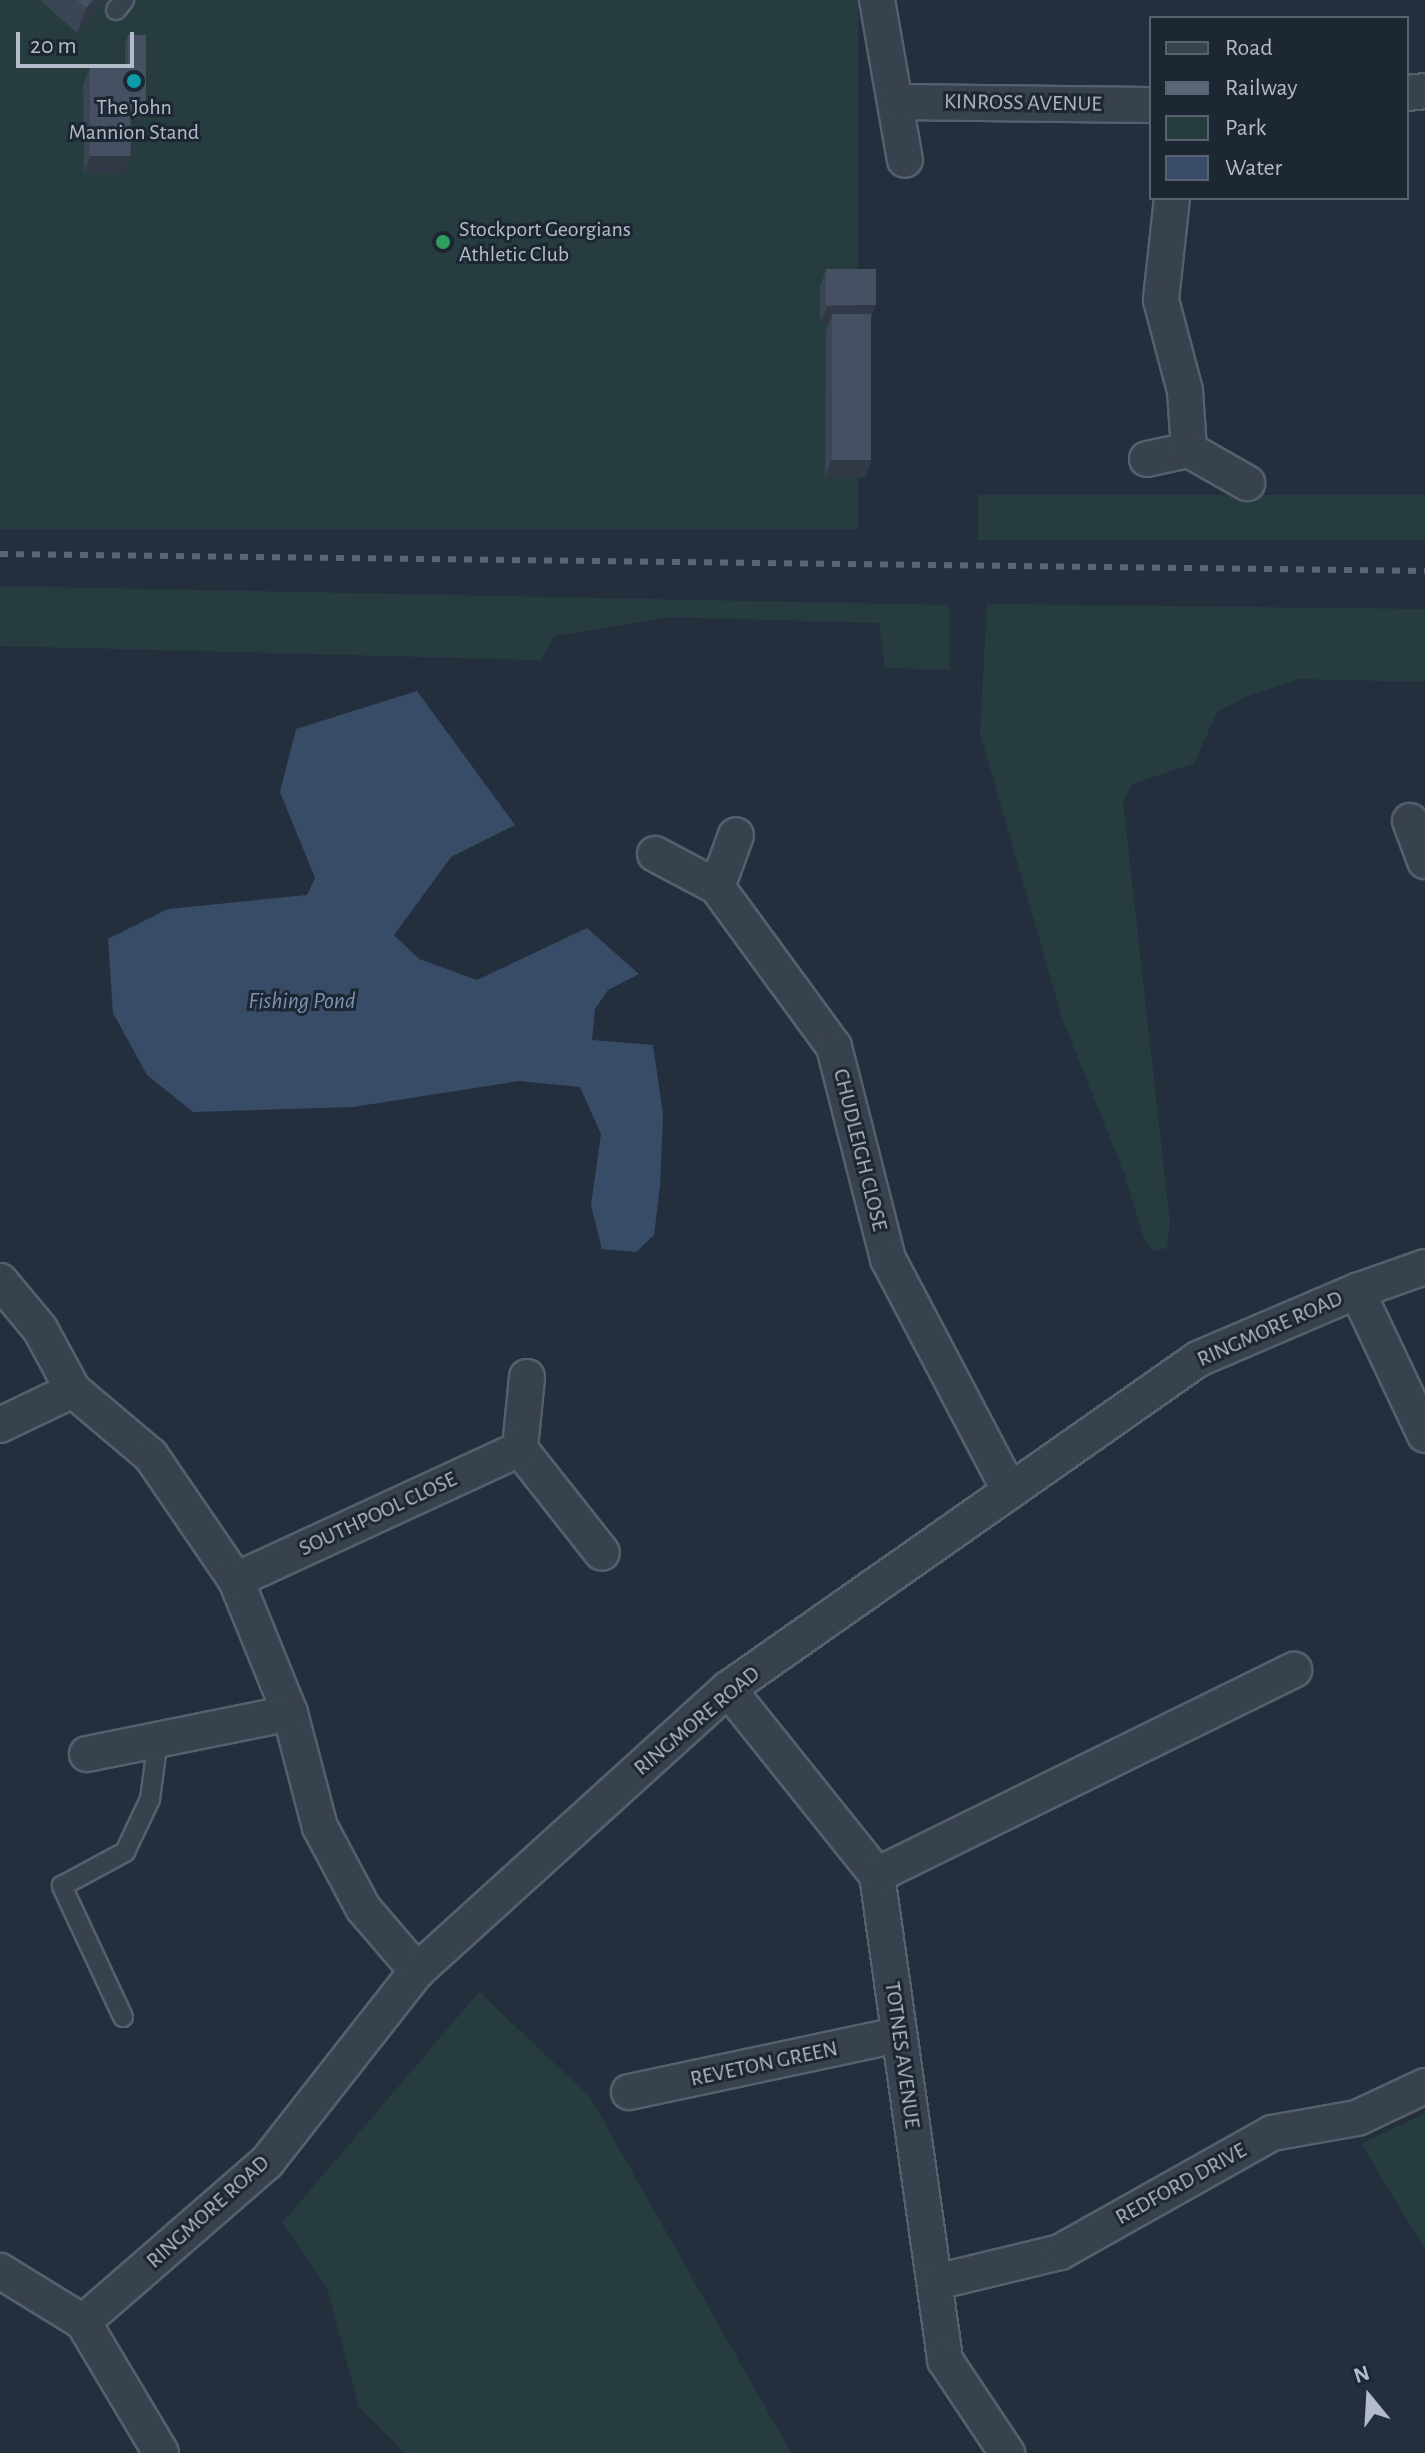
<!DOCTYPE html>
<style>
body{margin:0}
#map{position:relative;width:1425px;height:2453px;overflow:hidden;background:#242f3e;font-family:"Alegreya Sans",sans-serif}
div>[style]{position:absolute}
.green>*{inset:0;background:#263c3f;transform-origin:0 0}
.water>*{inset:0;background:#394c67}
.roads{filter:drop-shadow(2px 0 #565f6c) drop-shadow(-2px 0 #565f6c) drop-shadow(0 2px #565f6c) drop-shadow(0 -2px #565f6c)}
.lane>*{height:18px;margin:-9px;padding:0 9px;transform-origin:9px;border-radius:9px;background:#38414e}
.street>*{height:34px;margin:-17px;padding:0 17px;transform-origin:17px;border-radius:17px;background:#38414e}
.rail>*{height:6px;margin-top:-3px;transform-origin:0;background:repeating-linear-gradient(90deg,#5a6575 0 8px,transparent 0 16px)}
.wall>*{inset:0;background:#3b4654}
.shaded-wall>*{inset:0;background:#303945}
.building>*{inset:0;background:#455162;transform-origin:0 0}
.dots>*{width:22px;height:22px;translate:-50% -50%;box-sizing:border-box;border:4px solid #1d2633;border-radius:50%}
span{translate:-50% -50%;white-space:nowrap;text-align:center;line-height:1.15;-webkit-text-stroke:6px #1d2633;paint-order:stroke}
.street-label{font-size:22px;color:#b4bcc9}
.poi-label{font-size:22px;color:#b4bcc9}
.left{translate:0 -50%;text-align:left}
.water-label{font-size:24px;color:#7c92b1;font-style:italic}
.legend{position:absolute;left:1149px;top:16px;width:260px;height:184px;box-sizing:border-box;background:#1d2633;border:2px solid #59626f;margin:0;padding:10px 14px;list-style:none;font-size:24px;color:#b4bcc9}
.legend li{display:flex;align-items:center;gap:16px;height:40px}
.legend b{width:40px;border:2px solid #59626f}
.north{position:absolute;left:1329px;top:2357px;width:80px;height:80px;-webkit-text-stroke:6px #1d2633;paint-order:stroke;rotate:342deg;font-size:22px;font-weight:700;line-height:32px;text-align:center;color:#b4bcc9}
.north::after{content:'';display:block;margin:auto;width:28px;height:36px;background:#b4bcc9;clip-path:polygon(50% 0,100% 100%,50% 72%,0 100%)}
.scale{position:absolute;left:16px;top:32px;width:118px;height:36px;box-sizing:border-box;border:4px solid #b4bcc9;border-top:0;padding-left:10px;font-size:24px;line-height:28px;white-space:nowrap;color:#b4bcc9;-webkit-text-stroke:6px #1d2633;paint-order:stroke}
</style>
<div id="map">
<div class="green">
<i style="left:0;top:0;width:858px;height:529px"></i>
<i style="left:978px;top:495px;width:447px;height:45px"></i>
<i style="clip-path:polygon(0 586px,949px 605px,950px 670px,885px 668px,879px 623px,670px 617px,554px 636px,541px 660px,0 646px)"></i>
<i style="clip-path:polygon(987px 604px,1425px 609px,1425px 682px,1299px 679px,1250px 695px,1217px 712px,1194px 763px,1133px 784px,1123px 801px,1170px 1223px,1167px 1248px,1152px 1251px,1144px 1239px,1125px 1176px,1063px 1021px,980px 733px)"></i>
<i style="clip-path:polygon(479px 1992px,590px 2097px,791px 2453px,405px 2453px,359px 2408px,327px 2287px,282px 2223px)"></i>
<i style="clip-path:polygon(1425px 2113px,1425px 2249px,1361px 2144px)"></i>
</div>
<div class="water">
<i style="clip-path:polygon(417px 691px,515px 825px,451px 857px,394px 935px,419px 959px,477px 980px,587px 928px,639px 974px,608px 990px,595px 1009px,592px 1040px,653px 1045px,663px 1114px,660px 1186px,654px 1235px,636px 1252px,602px 1249px,591px 1205px,601px 1134px,580px 1087px,519px 1081px,353px 1107px,193px 1112px,147px 1075px,113px 1013px,108px 939px,168px 909px,307px 895px,315px 878px,280px 792px,296px 729px)"></i>
</div>
<div class="roads">
<div class="lane">
<i style="left:116px;top:10px;width:13px;rotate:-51deg"></i>
<i style="left:123px;top:2017px;width:145px;rotate:-115deg"></i>
<i style="left:62px;top:1886px;width:72px;rotate:-28.4deg"></i>
<i style="left:125px;top:1852px;width:59px;rotate:-64.7deg"></i>
<i style="left:150px;top:1799px;width:60px;rotate:-82.3deg"></i>
</div>
<div class="street">
<i style="left:877px;top:0;width:162px;rotate:80.1deg"></i>
<i style="left:1407px;top:93px;width:18px;rotate:-6deg"></i>
<i style="left:895px;top:102px;width:256px;rotate:0.7deg"></i>
<i style="left:1172px;top:198px;width:103px;rotate:96.2deg"></i>
<i style="left:1161px;top:300px;width:94px;rotate:75.2deg"></i>
<i style="left:1185px;top:391px;width:59px;rotate:86.1deg"></i>
<i style="left:1147px;top:459px;width:43px;rotate:-12.1deg"></i>
<i style="left:1189px;top:450px;width:67px;rotate:29.6deg"></i>
<i style="left:1410px;top:821px;width:43px;rotate:69.4deg"></i>
<i style="left:655px;top:854px;width:70px;rotate:28deg"></i>
<i style="left:717px;top:887px;width:198px;rotate:53.8deg"></i>
<i style="left:834px;top:1047px;width:219px;rotate:75.7deg"></i>
<i style="left:888px;top:1259px;width:262px;rotate:62.3deg"></i>
<i style="left:717px;top:887px;width:55px;rotate:-69.9deg"></i>
<i style="left:0;top:1281px;width:62px;rotate:50.2deg"></i>
<i style="left:40px;top:1329px;width:69px;rotate:61.6deg"></i>
<i style="left:73px;top:1390px;width:102px;rotate:40.2deg"></i>
<i style="left:151px;top:1456px;width:150px;rotate:55.6deg"></i>
<i style="left:236px;top:1580px;width:144px;rotate:67.9deg"></i>
<i style="left:290px;top:1713px;width:118px;rotate:75.3deg"></i>
<i style="left:320px;top:1827px;width:92px;rotate:62deg"></i>
<i style="left:363px;top:1908px;width:83px;rotate:49.4deg"></i>
<i style="left:1357px;top:1291px;width:159px;rotate:64.7deg"></i>
<i style="left:527px;top:1377px;width:72px;rotate:95.6deg"></i>
<i style="left:520px;top:1449px;width:132px;rotate:51.7deg"></i>
<i style="left:0;top:1425px;width:81px;rotate:-25.6deg"></i>
<i style="left:236px;top:1580px;width:313px;rotate:-24.8deg"></i>
<i style="left:728px;top:1689px;width:238px;rotate:51.3deg"></i>
<i style="left:877px;top:1875px;width:490px;rotate:82deg"></i>
<i style="left:945px;top:2360px;width:112px;rotate:56.3deg"></i>
<i style="left:87px;top:1754px;width:207px;rotate:-11.4deg"></i>
<i style="left:877px;top:1875px;width:465px;rotate:-26.2deg"></i>
<i style="left:629px;top:2092px;width:275px;rotate:-12deg"></i>
<i style="left:0;top:2271px;width:97px;rotate:31.6deg"></i>
<i style="left:83px;top:2322px;width:152px;rotate:59.2deg"></i>
<i style="left:936px;top:2282px;width:128px;rotate:-13.6deg"></i>
<i style="left:1060px;top:2252px;width:243px;rotate:-29.3deg"></i>
<i style="left:1272px;top:2133px;width:86px;rotate:-10deg"></i>
<i style="left:1357px;top:2118px;width:75px;rotate:-25.2deg"></i>
<i style="left:83px;top:2322px;width:244px;rotate:-41deg"></i>
<i style="left:267px;top:2162px;width:243px;rotate:-51.9deg"></i>
<i style="left:417px;top:1971px;width:420px;rotate:-42.2deg"></i>
<i style="left:728px;top:1689px;width:574px;rotate:-35.07deg"></i>
<i style="left:1198px;top:1359px;width:173px;rotate:-23.2deg"></i>
<i style="left:1357px;top:1291px;width:72px;rotate:-19.4deg"></i>
</div>
</div>
<div class="rail">
<i style="left:0;top:554px;width:1425px;rotate:0.68deg"></i>
</div>
<div class="wall">
<i style="clip-path:polygon(40px 0,107px 0,77px 33px)"></i>
<i style="clip-path:polygon(128px 35px,142px 118px,131px 119px,131px 156px,124px 173px,84px 173px,83px 85px,90px 67px,125px 67px,125px 44px)"></i>
<i style="clip-path:polygon(826px 270px,871px 318px,871px 460px,865px 478px,825px 478px,826px 331px,829px 323px,820px 323px,820px 287px)"></i>
</div>
<div class="shaded-wall">
<i style="clip-path:polygon(93px 0,107px 0,77px 33px,86px 8px)"></i>
<i style="clip-path:polygon(127px 110px,146px 110px,142px 118px,124px 119px)"></i>
<i style="clip-path:polygon(90px 156px,131px 156px,124px 173px,84px 173px)"></i>
<i style="clip-path:polygon(876px 305px,870px 322px,832px 314px,829px 323px,820px 323px,827px 306px)"></i>
<i style="clip-path:polygon(831px 460px,871px 460px,865px 478px,825px 478px)"></i>
</div>
<div class="building">
<i style="clip-path:polygon(77px 0,93px 0,86px 8px)"></i>
<i style="clip-path:polygon(128px 35px,146px 35px,146px 110px,130px 110px,130px 67px,128px 67px)"></i>
<i style="left:90px;top:67px;width:40px;height:89px"></i>
<i style="left:876px;top:269px;width:36px;height:50px;rotate:90deg"></i>
<i style="left:832px;top:314px;width:39px;height:146px"></i>
</div>
<div class="dots">
<i style="left:134px;top:81px;background:#0f9aa8"></i>
<i style="left:443px;top:242px;background:#2e9e5b"></i>
</div>
<div class="street-label">
<span style="left:1023px;top:103px;rotate:1deg">KINROSS AVENUE</span>
<span style="left:860px;top:1150px;rotate:76deg">CHUDLEIGH CLOSE</span>
<span style="left:1270px;top:1329px;rotate:-24deg">RINGMORE ROAD</span>
<span style="left:378px;top:1514px;rotate:-25deg">SOUTHPOOL CLOSE</span>
<span style="left:697px;top:1721px;rotate:-40deg">RINGMORE ROAD</span>
<span style="left:902px;top:2055px;rotate:82deg">TOTNES AVENUE</span>
<span style="left:764px;top:2064px;rotate:-12deg">REVETON GREEN</span>
<span style="left:1181px;top:2184px;rotate:-29deg">REDFORD DRIVE</span>
<span style="left:208px;top:2212px;rotate:-42deg">RINGMORE ROAD</span>
</div>
<div class="poi-label">
<span style="left:134px;top:120px">The John<br>Mannion Stand</span>
<span class="left" style="left:459px;top:242px">Stockport Georgians<br>Athletic Club</span>
</div>
<div class="water-label">
<span style="left:302px;top:1002px">Fishing Pond</span>
</div>
<ul class="legend">
<li><b style="height:10px;background:#38414e"></b>Road</li>
<li><b style="height:10px;background:#5a6575"></b>Railway</li>
<li><b style="height:22px;background:#263c3f"></b>Park</li>
<li><b style="height:22px;background:#394c67"></b>Water</li>
</ul>
<div class="north">N</div>
<div class="scale">20 m</div>
</div>
